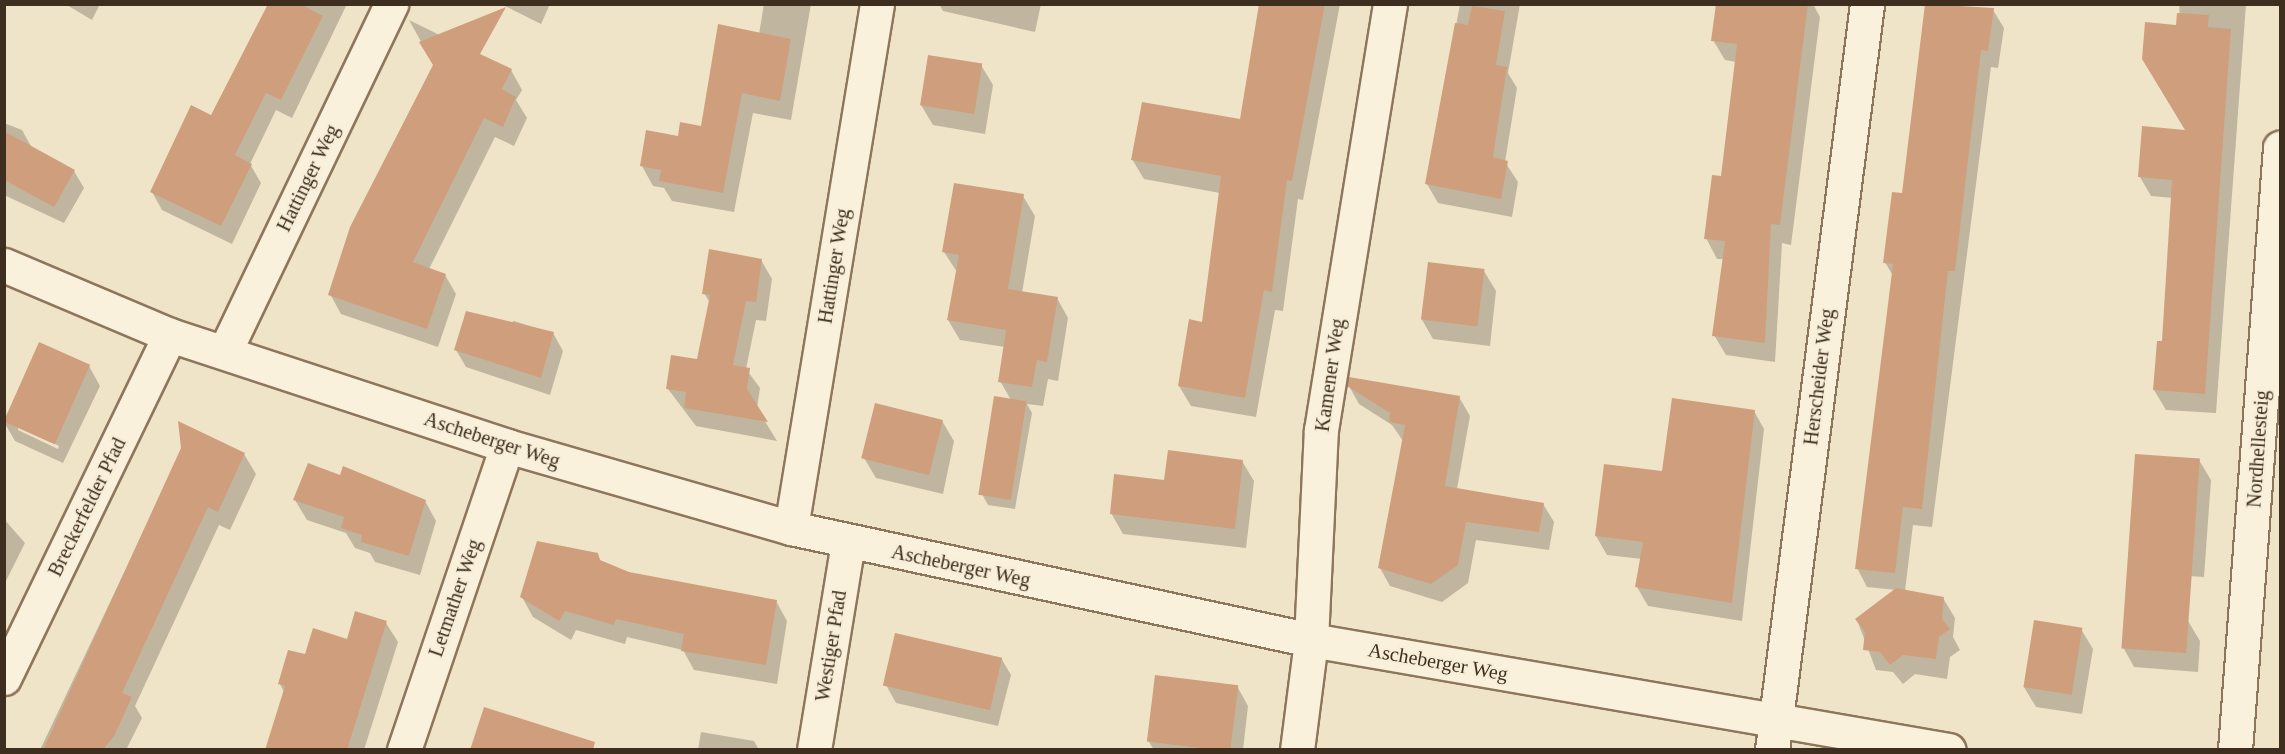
<!DOCTYPE html>
<style>
body{margin:0}
#map{position:relative;width:2285px;height:754px;overflow:hidden;background:#f0e4c8;font-family:Georgia,serif}
div>[style]{position:absolute}
.shadow>*{inset:0;background:#0003}
.building>*{inset:0;background:#cf9f7d;transform-origin:0 0}
.roads{filter:drop-shadow(2px 0 #8d765c) drop-shadow(-2px 0 #8d765c) drop-shadow(0 2px #8d765c) drop-shadow(0 -2px #8d765c)}
.street>*{height:33px;margin:-16.5px;padding:0 16.5px;transform-origin:16.5px;border-radius:16.5px;background:#faf1dc}
span{translate:-50% -50%;white-space:nowrap;text-align:center;line-height:1.15;-webkit-text-stroke:4.5px #f7eed8;paint-order:stroke}
.street-label{font-size:20px;color:#3d2e20}
.frame{position:absolute;inset:0;border:6px solid #3d2e20;pointer-events:none}
</style>
<div id="map">
<div class="shadow">
<i style="clip-path:polygon(65px 4px,100px 4px,92px 20px)"></i>
<i style="clip-path:polygon(269px 4px,347px 4px,292px 118px,276px 110px,250px 164px,261px 183px,232px 244px,162px 210px,152px 192px,212px 117px)"></i>
<i style="clip-path:polygon(501px 4px,550px 4px,541px 24px)"></i>
<i style="clip-path:polygon(764px 4px,811px 4px,791px 120px,753px 113px,734px 212px,672px 201px,664px 188px,653px 186px,642px 166px,702px 128px,759px 34px)"></i>
<i style="clip-path:polygon(939px 4px,1041px 4px,1035px 32px,943px 11px)"></i>
<i style="clip-path:polygon(1261px 4px,1340px 4px,1303px 200px,1298px 199px,1283px 311px,1275px 310px,1256px 417px,1191px 406px,1179px 386px,1203px 323px,1220px 193px,1144px 179px,1132px 159px,1241px 121px)"></i>
<i style="clip-path:polygon(1460px 4px,1520px 4px,1508px 73px,1517px 88px,1505px 162px,1518px 182px,1512px 217px,1438px 203px,1427px 184px)"></i>
<i style="clip-path:polygon(1734px 4px,1813px 4px,1820px 17px,1791px 245px,1782px 243px,1775px 362px,1726px 355px,1714px 335px,1724px 259px,1717px 259px,1706px 238px,1722px 177px,1736px 62px,1725px 60px,1713px 40px)"></i>
<i style="clip-path:polygon(1927px 4px,1993px 10px,2004px 28px,1998px 68px,1991px 67px,1932px 527px,1913px 525px,1905px 591px,1943px 598px,1955px 618px,1953px 637px,1960px 650px,1950px 657px,1947px 679px,1915px 674px,1903px 684px,1893px 672px,1876px 670px,1857px 620px,1896px 590px,1867px 587px,1857px 568px,1893px 276px,1885px 262px,1903px 195px)"></i>
<i style="clip-path:polygon(2179px 4px,2246px 4px,2216px 413px,2166px 410px,2154px 390px,2164px 343px,2173px 198px,2151px 196px,2140px 177px,2187px 131px)"></i>
<i style="clip-path:polygon(409px 20px,511px 70px,522px 90px,516px 100px,527px 118px,514px 146px,495px 137px,429px 269px,445px 275px,456px 294px,438px 347px,341px 314px,330px 294px,434px 65px)"></i>
<i style="clip-path:polygon(981px 65px,993px 85px,985px 134px,933px 125px,921px 105px)"></i>
<i style="clip-path:polygon(4px 123px,22px 130px,32px 148px,74px 171px,84px 188px,64px 223px,4px 195px)"></i>
<i style="clip-path:polygon(1023px 196px,1035px 216px,1022px 293px,1057px 298px,1068px 318px,1058px 381px,1048px 379px,1043px 406px,1027px 404px,1032px 413px,1015px 509px,988px 505px,982px 494px,1011px 400px,1000px 381px,1005px 347px,960px 340px,948px 320px,957px 272px,944px 252px)"></i>
<i style="clip-path:polygon(761px 260px,772px 279px,766px 321px,756px 320px,746px 369px,760px 388px,757px 408px,777px 441px,696px 426px,668px 389px,699px 361px,710px 303px,704px 293px)"></i>
<i style="clip-path:polygon(1484px 271px,1496px 291px,1490px 346px,1433px 339px,1421px 318px)"></i>
<i style="clip-path:polygon(514px 321px,553px 333px,563px 351px,550px 395px,466px 367px,456px 350px)"></i>
<i style="clip-path:polygon(evenodd,40px 344px,89px 366px,100px 386px,63px 463px,15px 441px,4px 422px,40px 344px,18px 427px,59px 446px,58px 449px,18px 430px,18px 427px)"></i>
<i style="clip-path:polygon(1349px 386px,1459px 397px,1470px 416px,1457px 489px,1543px 504px,1554px 522px,1549px 550px,1476px 540px,1468px 583px,1442px 602px,1390px 586px,1380px 568px,1403px 441px,1392px 425px,1359px 404px)"></i>
<i style="clip-path:polygon(1754px 411px,1764px 429px,1742px 621px,1648px 606px,1637px 587px,1642px 559px,1607px 555px,1596px 536px)"></i>
<i style="clip-path:polygon(942px 421px,954px 441px,943px 494px,876px 478px,864px 458px)"></i>
<i style="clip-path:polygon(180px 423px,244px 454px,256px 474px,230px 530px,219px 525px,135px 706px,142px 718px,126px 750px,40px 750px,183px 448px)"></i>
<i style="clip-path:polygon(2199px 460px,2211px 480px,2204px 577px,2141px 573px)"></i>
<i style="clip-path:polygon(1242px 461px,1254px 481px,1246px 548px,1123px 534px,1111px 513px)"></i>
<i style="clip-path:polygon(341px 477px,425px 501px,436px 521px,420px 575px,375px 562px,370px 553px,355px 548px,346px 533px,307px 520px,295px 500px)"></i>
<i style="clip-path:polygon(4px 519px,25px 543px,4px 585px)"></i>
<i style="clip-path:polygon(597px 554px,602px 563px,629px 574px,776px 601px,787px 621px,777px 684px,694px 670px,683px 650px,627px 637px,625px 644px,576px 630px,571px 640px,533px 617px,522px 597px)"></i>
<i style="clip-path:polygon(2188px 621px,2200px 641px,2198px 672px,2134px 667px,2123px 647px)"></i>
<i style="clip-path:polygon(386px 623px,398px 642px,364px 750px,266px 750px,284px 692px,280px 684px,306px 656px)"></i>
<i style="clip-path:polygon(2081px 629px,2093px 649px,2082px 714px,2036px 707px,2024px 687px)"></i>
<i style="clip-path:polygon(1001px 658px,1011px 675px,998px 726px,896px 703px,886px 685px)"></i>
<i style="clip-path:polygon(1237px 686px,1248px 706px,1243px 750px,1154px 750px,1149px 742px)"></i>
<i style="clip-path:polygon(701px 732px,754px 741px,759px 750px,698px 750px)"></i>
</div>
<div class="building">
<i style="clip-path:polygon(268px 4px,300px 4px,323px 16px,281px 100px,266px 93px,235px 155px,252px 164px,221px 226px,150px 192px,191px 105px,211px 115px)"></i>
<i style="clip-path:polygon(1259px 4px,1325px 4px,1292px 181px,1287px 180px,1272px 292px,1264px 290px,1245px 398px,1178px 386px,1189px 319px,1202px 322px,1221px 176px,1131px 160px,1142px 102px,1240px 119px)"></i>
<i style="clip-path:polygon(1716px 4px,1808px 4px,1780px 225px,1771px 224px,1765px 343px,1712px 336px,1725px 241px,1704px 239px,1712px 175px,1721px 176px,1737px 44px,1711px 41px)"></i>
<i style="clip-path:polygon(1925px 4px,1994px 8px,1988px 51px,1981px 50px,1955px 271px,1948px 271px,1922px 509px,1903px 507px,1895px 573px,1855px 569px,1893px 264px,1883px 263px,1892px 192px,1902px 193px)"></i>
<i style="clip-path:polygon(1472px 6px,1505px 11px,1496px 65px,1507px 67px,1493px 157px,1508px 161px,1501px 199px,1425px 184px,1455px 23px,1468px 25px)"></i>
<i style="clip-path:polygon(506px 7px,480px 54px,512px 69px,502px 89px,516px 97px,503px 127px,484px 118px,413px 262px,446px 274px,427px 329px,328px 295px,350px 227px,433px 65px,419px 42px)"></i>
<i style="clip-path:polygon(2177px 13px,2209px 15px,2208px 27px,2231px 29px,2205px 394px,2153px 390px,2157px 341px,2162px 341px,2172px 180px,2138px 177px,2142px 126px,2185px 130px,2142px 59px,2145px 22px,2176px 25px)"></i>
<i style="clip-path:polygon(718px 24px,791px 39px,780px 101px,742px 93px,723px 193px,659px 181px,661px 170px,640px 166px,646px 130px,678px 136px,680px 122px,701px 126px)"></i>
<i style="left:928px;top:55px;width:55px;height:51px;rotate:9deg"></i>
<i style="clip-path:polygon(4px 131px,75px 170px,54px 207px,4px 180px)"></i>
<i style="clip-path:polygon(954px 183px,1024px 194px,1008px 289px,1058px 297px,1047px 362px,1037px 360px,1032px 387px,998px 382px,1006px 330px,947px 320px,959px 255px,942px 252px)"></i>
<i style="clip-path:polygon(709px 249px,762px 259px,756px 302px,746px 301px,733px 365px,750px 368px,747px 389px,768px 422px,684px 408px,686px 392px,666px 389px,671px 355px,697px 359px,710px 295px,702px 294px)"></i>
<i style="left:1428px;top:262px;width:57px;height:58px;rotate:7deg"></i>
<i style="clip-path:polygon(466px 311px,554px 332px,541px 378px,454px 350px)"></i>
<i style="left:39px;top:342px;width:56px;height:87px;rotate:24deg"></i>
<i style="clip-path:polygon(1349px 377px,1460px 396px,1445px 486px,1544px 503px,1539px 532px,1466px 522px,1458px 565px,1431px 584px,1378px 568px,1405px 425px,1389px 422px,1390px 413px,1347px 386px)"></i>
<i style="left:994px;top:396px;width:33px;height:100px;rotate:9deg"></i>
<i style="clip-path:polygon(1672px 398px,1755px 410px,1732px 603px,1635px 587px,1643px 542px,1595px 536px,1604px 464px,1662px 471px)"></i>
<i style="left:875px;top:403px;width:70px;height:57px;rotate:14deg"></i>
<i style="clip-path:polygon(178px 421px,245px 453px,218px 512px,208px 507px,122px 693px,132px 697px,114px 736px,103px 750px,43px 750px,181px 448px)"></i>
<i style="clip-path:polygon(1168px 450px,1243px 460px,1235px 529px,1110px 514px,1114px 474px,1164px 480px)"></i>
<i style="left:2135px;top:454px;width:65px;height:195px;rotate:4deg"></i>
<i style="clip-path:polygon(308px 463px,340px 475px,343px 466px,426px 500px,409px 556px,361px 542px,362px 535px,341px 528px,344px 517px,293px 500px)"></i>
<i style="clip-path:polygon(537px 541px,598px 553px,600px 560px,629px 572px,777px 600px,766px 665px,681px 651px,684px 634px,616px 619px,614px 625px,565px 611px,559px 621px,520px 597px)"></i>
<i style="clip-path:polygon(1896px 588px,1944px 597px,1942px 619px,1950px 629px,1939px 637px,1936px 659px,1903px 655px,1890px 665px,1880px 652px,1863px 650px,1865px 632px,1855px 619px)"></i>
<i style="clip-path:polygon(355px 611px,387px 621px,347px 750px,265px 750px,285px 686px,278px 684px,288px 650px,305px 654px,313px 628px,347px 639px)"></i>
<i style="left:2034px;top:620px;width:49px;height:68px;rotate:9deg"></i>
<i style="left:895px;top:633px;width:110px;height:54px;rotate:13deg"></i>
<i style="left:1155px;top:675px;width:84px;height:67px;rotate:7deg"></i>
<i style="clip-path:polygon(484px 707px,595px 742px,593px 750px,470px 750px)"></i>
</div>
<div class="roads">
<div class="street">
<i style="left:4px;top:265px;width:180px;rotate:22.9deg"></i>
<i style="left:170px;top:335px;width:355px;rotate:18.2deg"></i>
<i style="left:507px;top:446px;width:296px;rotate:16.1deg"></i>
<i style="left:791px;top:528px;width:532px;rotate:12.15deg"></i>
<i style="left:1311px;top:640px;width:647px;rotate:9.78deg"></i>
<i style="left:225px;top:351px;width:385px;rotate:-64.4deg"></i>
<i style="left:791px;top:528px;width:531px;rotate:-80.68deg"></i>
<i style="left:4px;top:678px;width:381px;rotate:-64.2deg"></i>
<i style="left:404px;top:750px;width:321px;rotate:-71.3deg"></i>
<i style="left:814px;top:750px;width:211px;rotate:-80.7deg"></i>
<i style="left:1297px;top:750px;width:111px;rotate:-82.7deg"></i>
<i style="left:1311px;top:640px;width:210px;rotate:-87.3deg"></i>
<i style="left:1321px;top:430px;width:432px;rotate:-80.8deg"></i>
<i style="left:1772px;top:750px;width:752px;rotate:-82.74deg"></i>
<i style="left:2235px;top:750px;width:604px;rotate:-85.73deg"></i>
</div>
</div>
<div class="street-label">
<span style="left:308px;top:178px;rotate:-64deg">Hattinger Weg</span>
<span style="left:834px;top:266px;rotate:-81deg">Hattinger Weg</span>
<span style="left:1330px;top:375px;rotate:-82deg">Kamener Weg</span>
<span style="left:1819px;top:377px;rotate:-83deg">Herscheider Weg</span>
<span style="left:492px;top:440px;rotate:18deg">Ascheberger Weg</span>
<span style="left:2258px;top:449px;rotate:-86deg">Nordhellesteig</span>
<span style="left:87px;top:507px;rotate:-64deg">Breckerfelder Pfad</span>
<span style="left:961px;top:566px;rotate:12deg">Ascheberger Weg</span>
<span style="left:455px;top:598px;rotate:-71deg">Letmather Weg</span>
<span style="left:831px;top:646px;rotate:-81deg">Westiger Pfad</span>
<span style="left:1438px;top:662px;rotate:10deg">Ascheberger Weg</span>
</div>
<div class="frame"></div>
</div>
